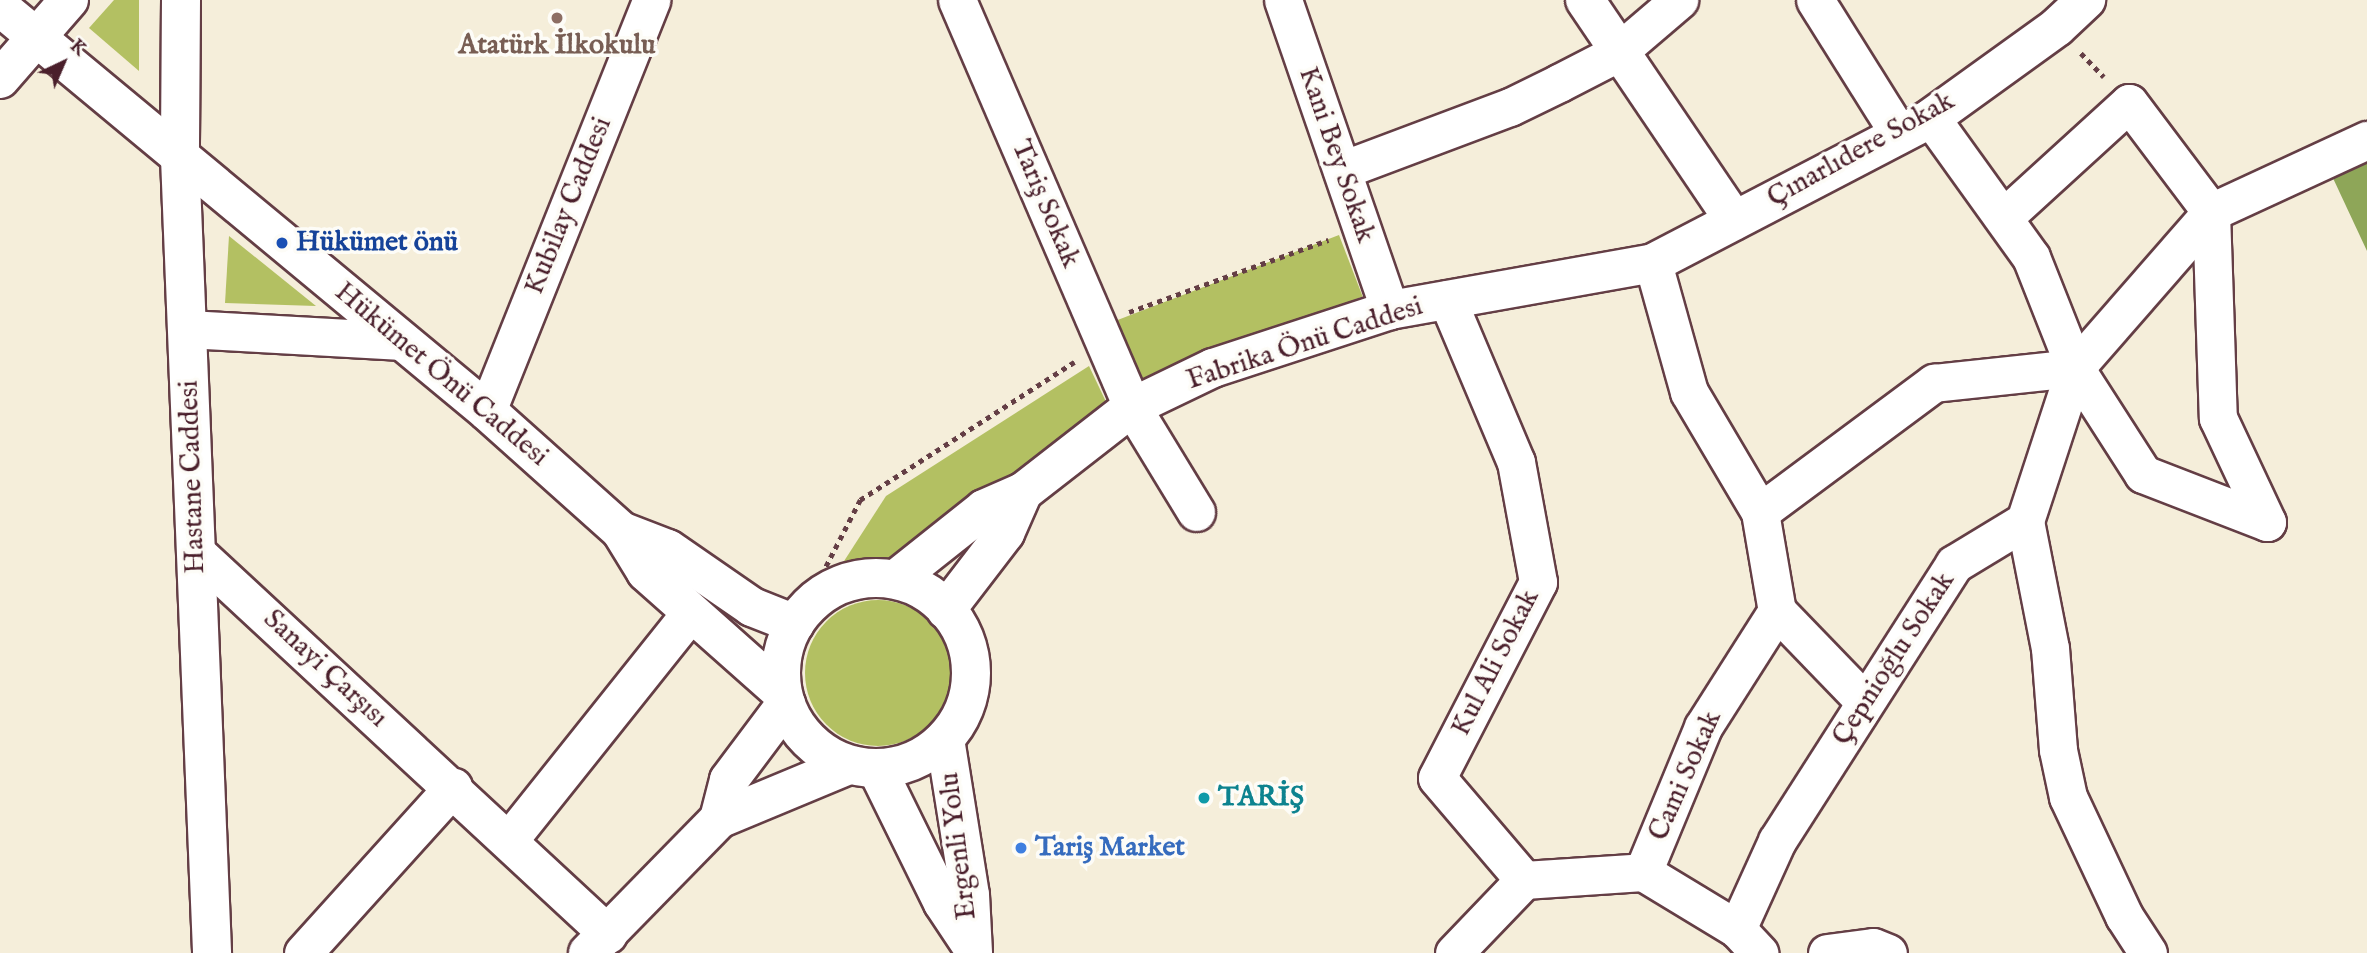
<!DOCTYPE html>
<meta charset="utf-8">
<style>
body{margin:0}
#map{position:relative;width:2367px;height:953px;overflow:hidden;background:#f5eeda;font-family:"IM FELL English",serif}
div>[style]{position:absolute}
.green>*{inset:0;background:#b3c062;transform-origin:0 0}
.round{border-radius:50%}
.forest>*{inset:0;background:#8ea658}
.path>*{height:4.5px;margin-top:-2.25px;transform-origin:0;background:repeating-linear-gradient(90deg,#643e45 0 5px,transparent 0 10px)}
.roads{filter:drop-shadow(2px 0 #643e45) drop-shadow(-2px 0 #643e45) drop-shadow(0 2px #643e45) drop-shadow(0 -2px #643e45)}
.minor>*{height:37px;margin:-18.5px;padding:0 18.5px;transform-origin:18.5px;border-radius:18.5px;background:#fff}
.tertiary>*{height:38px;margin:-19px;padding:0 19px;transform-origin:19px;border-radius:19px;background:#fff}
.tertiary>.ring{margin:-19px;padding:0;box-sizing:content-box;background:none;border:38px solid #fff;border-radius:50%}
.dots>*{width:19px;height:19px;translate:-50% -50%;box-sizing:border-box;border:4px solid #fdfcf7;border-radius:50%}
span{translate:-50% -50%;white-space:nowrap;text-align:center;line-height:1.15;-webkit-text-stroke:7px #fdfcf7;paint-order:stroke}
.education-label{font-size:28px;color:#785e54;font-weight:700}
.street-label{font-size:28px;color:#4a1f2b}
.transit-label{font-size:28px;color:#164399;font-weight:700}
.left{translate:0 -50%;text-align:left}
.culture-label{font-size:28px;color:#0d838f;font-weight:700}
.shop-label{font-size:28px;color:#366cbe;font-weight:700}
.north{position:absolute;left:28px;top:28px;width:70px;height:70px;-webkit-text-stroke:5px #fdfcf7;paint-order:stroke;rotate:44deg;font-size:19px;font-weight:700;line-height:28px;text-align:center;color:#4a1f2b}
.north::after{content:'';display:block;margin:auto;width:24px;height:32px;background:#4a1f2b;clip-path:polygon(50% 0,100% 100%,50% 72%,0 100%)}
</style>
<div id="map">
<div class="green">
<i style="clip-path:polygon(114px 0,139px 0,139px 71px,89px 28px)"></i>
<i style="left:1339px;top:235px;width:66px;height:249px;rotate:69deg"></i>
<i style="clip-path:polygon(229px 236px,316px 306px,225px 303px)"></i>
<i style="clip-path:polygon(1089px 366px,1108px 406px,927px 547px,837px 572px,886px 496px)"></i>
<i class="round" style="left:805px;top:600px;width:146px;height:146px"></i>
</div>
<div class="forest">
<i style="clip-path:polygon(2367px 129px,2367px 251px,2332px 176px)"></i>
</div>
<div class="path">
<i style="left:2081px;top:53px;width:33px;rotate:46deg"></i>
<i style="left:1129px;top:312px;width:212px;rotate:-19.9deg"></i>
<i style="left:812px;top:593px;width:105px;rotate:-62.7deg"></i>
<i style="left:860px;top:500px;width:255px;rotate:-32.8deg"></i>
</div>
<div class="roads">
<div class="minor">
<i style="left:957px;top:0;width:443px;rotate:66.7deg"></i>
<i style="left:1132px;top:407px;width:123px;rotate:58.6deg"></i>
<i style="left:1283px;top:0;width:328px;rotate:71deg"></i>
<i style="left:1815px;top:0;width:158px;rotate:57.9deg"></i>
<i style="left:1931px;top:118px;width:171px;rotate:54.3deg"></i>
<i style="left:2031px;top:257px;width:119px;rotate:68.4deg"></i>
<i style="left:2075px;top:368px;width:126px;rotate:57.3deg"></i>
<i style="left:2143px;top:474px;width:133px;rotate:21.2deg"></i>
<i style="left:1342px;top:170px;width:179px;rotate:-20.6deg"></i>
<i style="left:1510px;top:107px;width:55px;rotate:-26.1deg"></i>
<i style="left:1559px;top:83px;width:65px;rotate:-27.3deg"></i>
<i style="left:1617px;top:53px;width:82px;rotate:-40.5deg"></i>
<i style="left:2004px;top:217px;width:169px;rotate:-42.4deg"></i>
<i style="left:2129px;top:103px;width:136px;rotate:53deg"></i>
<i style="left:2211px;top:212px;width:206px;rotate:88.1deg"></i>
<i style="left:2218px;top:418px;width:115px;rotate:64.8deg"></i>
<i style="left:1653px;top:263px;width:134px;rotate:74.4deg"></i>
<i style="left:1689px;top:392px;width:139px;rotate:59.4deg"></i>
<i style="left:1760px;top:512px;width:100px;rotate:80.3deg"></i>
<i style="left:1777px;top:611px;width:125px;rotate:46deg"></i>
<i style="left:1447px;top:299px;width:177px;rotate:67.1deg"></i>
<i style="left:1516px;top:462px;width:122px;rotate:79.6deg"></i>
<i style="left:1538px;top:582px;width:220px;rotate:117.3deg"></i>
<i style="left:1437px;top:778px;width:134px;rotate:49.5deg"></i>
<i style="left:188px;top:329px;width:214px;rotate:3.2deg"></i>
<i style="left:487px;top:411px;width:443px;rotate:-68.2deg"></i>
<i style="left:1760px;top:512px;width:217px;rotate:-36.6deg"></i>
<i style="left:1934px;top:383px;width:142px;rotate:-6.1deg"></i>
<i style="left:2075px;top:368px;width:207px;rotate:-48.9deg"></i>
<i style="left:2211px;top:212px;width:172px;rotate:-24.8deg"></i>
<i style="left:2025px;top:521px;width:129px;rotate:78.9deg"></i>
<i style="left:2050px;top:648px;width:102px;rotate:85.5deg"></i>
<i style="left:2058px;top:750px;width:48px;rotate:78deg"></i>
<i style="left:2068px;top:797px;width:132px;rotate:64.8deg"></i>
<i style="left:2124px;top:916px;width:44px;rotate:57deg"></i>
<i style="left:196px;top:552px;width:562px;rotate:42.84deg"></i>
<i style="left:509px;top:840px;width:290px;rotate:-51.4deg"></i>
<i style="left:1643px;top:872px;width:157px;rotate:-67.5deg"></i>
<i style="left:1703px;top:727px;width:138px;rotate:-57.5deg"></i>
<i style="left:1737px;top:929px;width:97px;rotate:-65.6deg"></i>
<i style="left:1777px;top:841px;width:329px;rotate:-57.4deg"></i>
<i style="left:1954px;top:564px;width:83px;rotate:-31.2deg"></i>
<i style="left:2025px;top:521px;width:161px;rotate:-71.9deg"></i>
<i style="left:303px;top:953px;width:224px;rotate:-47.9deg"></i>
<i style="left:1454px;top:953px;width:101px;rotate:-46.2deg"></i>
<i style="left:1524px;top:880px;width:119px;rotate:-3.8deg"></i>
<i style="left:1643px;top:872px;width:110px;rotate:31.2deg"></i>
<i style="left:1737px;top:929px;width:33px;rotate:47deg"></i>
<i style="left:1827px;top:953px;width:46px;rotate:-7.4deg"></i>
<i style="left:1873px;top:947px;width:16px;rotate:22deg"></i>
</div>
<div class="tertiary">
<i style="left:181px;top:0;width:158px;rotate:90.4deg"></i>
<i style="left:180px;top:158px;width:796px;rotate:87.69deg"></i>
<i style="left:1585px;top:0;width:266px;rotate:55.9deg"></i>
<i style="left:0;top:7px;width:633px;rotate:39.68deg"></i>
<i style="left:487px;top:411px;width:180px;rotate:41.8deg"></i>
<i style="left:621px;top:531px;width:48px;rotate:58.6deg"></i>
<i style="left:646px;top:572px;width:179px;rotate:41.6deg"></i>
<i style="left:0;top:79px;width:105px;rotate:-48.9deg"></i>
<i style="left:621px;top:531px;width:50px;rotate:21deg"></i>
<i style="left:668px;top:549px;width:102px;rotate:34.6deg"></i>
<i style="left:752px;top:607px;width:46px;rotate:21.6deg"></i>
<i class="ring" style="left:781px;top:578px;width:152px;height:152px"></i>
<i style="left:896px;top:579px;width:112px;rotate:-38.5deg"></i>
<i style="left:984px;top:509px;width:43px;rotate:-23.6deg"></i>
<i style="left:1023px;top:492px;width:138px;rotate:-37.9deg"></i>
<i style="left:1132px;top:407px;width:90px;rotate:-25.7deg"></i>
<i style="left:1213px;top:368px;width:186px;rotate:-18.1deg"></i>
<i style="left:1390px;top:310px;width:267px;rotate:-10.1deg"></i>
<i style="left:1653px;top:263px;width:314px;rotate:-27.5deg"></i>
<i style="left:1931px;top:118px;width:155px;rotate:-35.8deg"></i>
<i style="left:2057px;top:27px;width:40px;rotate:-43deg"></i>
<i style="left:946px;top:610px;width:97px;rotate:-52.5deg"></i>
<i style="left:1005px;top:533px;width:45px;rotate:-66.3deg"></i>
<i style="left:945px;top:739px;width:158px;rotate:80.9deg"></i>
<i style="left:970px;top:895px;width:58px;rotate:87deg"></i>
<i style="left:877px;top:769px;width:149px;rotate:63.8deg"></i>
<i style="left:943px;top:903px;width:47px;rotate:56.3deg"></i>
<i style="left:719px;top:819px;width:40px;rotate:-75.6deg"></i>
<i style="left:729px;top:780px;width:95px;rotate:-53.1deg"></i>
<i style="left:588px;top:953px;width:187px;rotate:-45.6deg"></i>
<i style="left:719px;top:819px;width:141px;rotate:-22.6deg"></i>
</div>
</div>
<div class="dots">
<i style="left:557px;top:18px;background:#8d6e63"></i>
<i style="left:282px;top:243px;background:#1a4fb4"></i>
<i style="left:1204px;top:798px;background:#0f9aa8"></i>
<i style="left:1021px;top:848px;background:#3f7fe0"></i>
</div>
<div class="education-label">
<span style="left:557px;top:46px">Atatürk İlkokulu</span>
</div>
<div class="street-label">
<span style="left:1861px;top:150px;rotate:-29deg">Çınarlıdere Sokak</span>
<span style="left:1336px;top:155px;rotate:71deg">Kani Bey Sokak</span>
<span style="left:1045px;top:204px;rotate:67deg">Tariş Sokak</span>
<span style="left:569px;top:206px;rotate:-68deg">Kubilay Caddesi</span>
<span style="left:1305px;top:344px;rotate:-18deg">Fabrika Önü Caddesi</span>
<span style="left:441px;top:375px;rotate:40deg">Hükümet Önü Caddesi</span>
<span style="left:193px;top:477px;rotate:-92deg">Hastane Caddesi</span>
<span style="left:1894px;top:659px;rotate:-57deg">Çepnioğlu Sokak</span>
<span style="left:1496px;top:663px;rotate:-63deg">Kul Ali Sokak</span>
<span style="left:325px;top:669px;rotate:43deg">Sanayi Çarşısı</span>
<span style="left:1686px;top:776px;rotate:-66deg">Cami Sokak</span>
<span style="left:959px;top:846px;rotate:-97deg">Ergenli Yolu</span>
</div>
<div class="transit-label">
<span class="left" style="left:296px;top:243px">Hükümet önü</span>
</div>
<div class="culture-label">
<span class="left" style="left:1218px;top:798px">TARİŞ</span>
</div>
<div class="shop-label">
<span class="left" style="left:1035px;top:848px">Tariş Market</span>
</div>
<div class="north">K</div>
</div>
